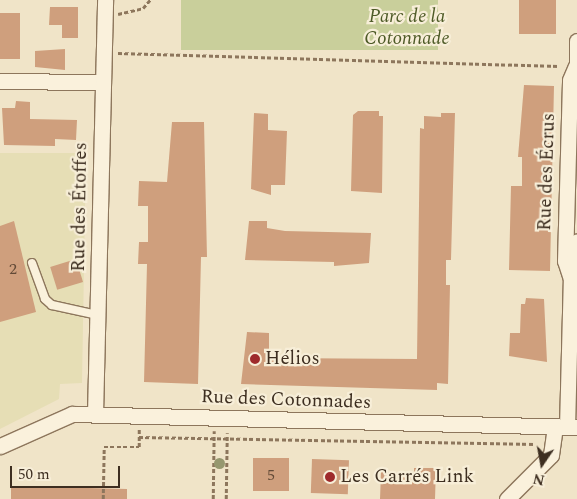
<!DOCTYPE html>
<meta charset="utf-8">
<style>
body{margin:0}
#map{position:relative;width:577px;height:499px;overflow:hidden;background:#f0e4c8;font-family:Spectral,serif}
div>[style]{position:absolute}
.farmland>*{inset:0;background:#e6deb5}
.green>*{inset:0;background:#c9cf9b;transform-origin:0 0}
.building>*{inset:0;background:#cf9f7d;transform-origin:0 0}
.path>*{height:2.5px;margin-top:-1.25px;transform-origin:0;background:repeating-linear-gradient(90deg,#8d765c 0 4px,transparent 0 6.5px)}
.roads{filter:drop-shadow(1px 0 #8d765c) drop-shadow(-1px 0 #8d765c) drop-shadow(0 1px #8d765c) drop-shadow(0 -1px #8d765c)}
.service>*{height:8px;margin:-4px;padding:0 4px;transform-origin:4px;border-radius:4px;background:#faf1dc}
.minor>*{height:15px;margin:-7.5px;padding:0 7.5px;transform-origin:7.5px;border-radius:7.5px;background:#faf1dc}
.trees>*{width:11px;height:11px;margin:-5.5px;border-radius:50%;background:#96986f}
.dots>*{width:14px;height:14px;translate:-50% -50%;box-sizing:border-box;border:2px solid #f7eed8;border-radius:50%}
span{translate:-50% -50%;white-space:nowrap;text-align:center;line-height:1.15;-webkit-text-stroke:4.5px #f7eed8;paint-order:stroke}
.number-label{font-size:16px;color:#624a37}
.number-label span{-webkit-text-stroke-width:0}
.park-label{font-size:19px;color:#4d5a26;font-style:italic}
.street-label{font-size:19px;color:#3d2e20}
.poi-label{font-size:19px;color:#3d2e20}
.left{translate:0 -50%;text-align:left}
.north{position:absolute;left:517px;top:439px;width:50px;height:50px;-webkit-text-stroke:4px #f7eed8;paint-order:stroke;rotate:192deg;font-size:14px;font-weight:700;line-height:20px;text-align:center;color:#3d2e20}
.north::after{content:'';display:block;margin:auto;width:18px;height:22px;background:#3d2e20;clip-path:polygon(50% 0,100% 100%,50% 72%,0 100%)}
.scale{position:absolute;left:10px;top:466px;width:110px;height:22px;box-sizing:border-box;border:2px solid #3d2e20;border-top:0;padding-left:6px;font-size:15px;line-height:18px;white-space:nowrap;color:#3d2e20;-webkit-text-stroke:4px #f7eed8;paint-order:stroke}
</style>
<div id="map">
<div class="farmland">
<i style="clip-path:polygon(0 153px,86px 153px,82px 383px,60px 384px,59px 399px,0 429px)"></i>
</div>
<div class="green">
<i style="left:181px;top:0;width:257px;height:50px"></i>
</div>
<div class="building">
<i style="left:519px;top:0;width:37px;height:34px"></i>
<i style="clip-path:polygon(50px 7px,78px 7px,78px 38px,62px 38px,62px 25px,49px 25px)"></i>
<i style="left:0;top:13px;width:20px;height:46px"></i>
<i style="clip-path:polygon(65px 49px,65px 70px,35px 67px,35px 51px)"></i>
<i style="clip-path:polygon(524px 85px,554px 86px,550px 271px,509px 270px,511px 186px,522px 186px,522px 157px,518px 157px)"></i>
<i style="clip-path:polygon(16px 101px,30px 102px,30px 119px,77px 120px,76px 140px,55px 139px,55px 146px,4px 145px,2px 108px,15px 108px)"></i>
<i style="clip-path:polygon(358px 111px,379px 111px,379px 116px,383px 116px,382px 193px,351px 191px,353px 115px)"></i>
<i style="clip-path:polygon(254px 113px,268px 114px,268px 130px,287px 131px,285px 185px,271px 185px,271px 195px,251px 189px)"></i>
<i style="clip-path:polygon(441px 113px,455px 113px,451px 260px,446px 260px,446px 285px,450px 285px,448px 384px,437px 383px,437px 390px,241px 384px,247px 332px,269px 333px,269px 358px,417px 359px,420px 128px,424px 129px,424px 116px,441px 117px)"></i>
<i style="clip-path:polygon(172px 122px,204px 122px,207px 257px,201px 257px,198px 384px,144px 382px,147px 264px,138px 264px,139px 242px,148px 242px,148px 206px,138px 206px,139px 181px,167px 182px)"></i>
<i style="clip-path:polygon(14px 221px,36px 312px,0 322px,0 226px)"></i>
<i style="clip-path:polygon(249px 221px,267px 221px,267px 228px,285px 231px,371px 233px,369px 263px,334px 266px,334px 262px,245px 260px)"></i>
<i style="left:76px;top:259px;width:24px;height:27px;rotate:73deg"></i>
<i style="clip-path:polygon(526px 298px,544px 299px,547px 362px,509px 356px,510px 333px,520px 333px,521px 304px,525px 304px)"></i>
<i style="left:253px;top:458px;width:36px;height:33px"></i>
<i style="left:312px;top:459px;width:37px;height:34px;rotate:2deg"></i>
<i style="clip-path:polygon(414px 468px,436px 468px,435px 499px,380px 499px,381px 472px,414px 472px)"></i>
<i style="clip-path:polygon(11px 486px,127px 489px,127px 499px,11px 499px)"></i>
</div>
<div class="path">
<i style="left:118px;top:14px;width:26px;rotate:-13deg"></i>
<i style="left:143px;top:8px;width:11px;rotate:-49deg"></i>
<i style="left:118px;top:53px;width:441px;rotate:1.7deg"></i>
<i style="left:139px;top:437px;width:396px;rotate:1deg"></i>
<i style="left:103px;top:499px;width:52px;rotate:-88.9deg"></i>
<i style="left:104px;top:447px;width:35px"></i>
<i style="left:139px;top:447px;width:18px;rotate:-90deg"></i>
<i style="left:213px;top:499px;width:68px;rotate:-89.2deg"></i>
<i style="left:226px;top:499px;width:66px;rotate:-89.1deg"></i>
</div>
<div class="roads">
<div class="service">
<i style="left:32px;top:263px;width:38px;rotate:70deg"></i>
<i style="left:45px;top:299px;width:9px;rotate:41deg"></i>
<i style="left:52px;top:305px;width:46px;rotate:12.5deg"></i>
</div>
<div class="minor">
<i style="left:577px;top:41px;width:27px;rotate:90deg"></i>
<i style="left:0;top:81px;width:103px;rotate:0.6deg"></i>
<i style="left:571px;top:279px;width:19px;rotate:-108deg"></i>
<i style="left:565px;top:261px;width:181px;rotate:-88.4deg"></i>
<i style="left:570px;top:80px;width:15px;rotate:-67deg"></i>
<i style="left:95px;top:414px;width:414px;rotate:-88.6deg"></i>
<i style="left:567px;top:427px;width:148px;rotate:-88.5deg"></i>
<i style="left:571px;top:279px;width:38px;rotate:-81deg"></i>
<i style="left:0;top:446px;width:79px;rotate:-24deg"></i>
<i style="left:72px;top:414px;width:505px;rotate:1.47deg"></i>
<i style="left:507px;top:499px;width:62px;rotate:-45deg"></i>
<i style="left:551px;top:455px;width:29px;rotate:-82deg"></i>
</div>
</div>
<div class="trees">
<i style="left:219px;top:463px"></i>
</div>
<div class="dots">
<i style="left:255px;top:359px;background:#9e2a2b"></i>
<i style="left:330px;top:477px;background:#9e2a2b"></i>
</div>
<div class="number-label">
<span style="left:13px;top:269px">2</span>
<span style="left:271px;top:475px">5</span>
</div>
<div class="park-label">
<span style="left:407px;top:28px">Parc de la<br>Cotonnade</span>
</div>
<div class="street-label">
<span style="left:547px;top:172px;rotate:-88deg">Rue des Écrus</span>
<span style="left:80px;top:207px;rotate:-89deg">Rue des Étoffes</span>
<span style="left:286px;top:400px;rotate:2deg">Rue des Cotonnades</span>
</div>
<div class="poi-label">
<span class="left" style="left:265px;top:359px">Hélios</span>
<span class="left" style="left:340px;top:477px">Les Carrés Link</span>
</div>
<div class="north">N</div>
<div class="scale">50 m</div>
</div>
